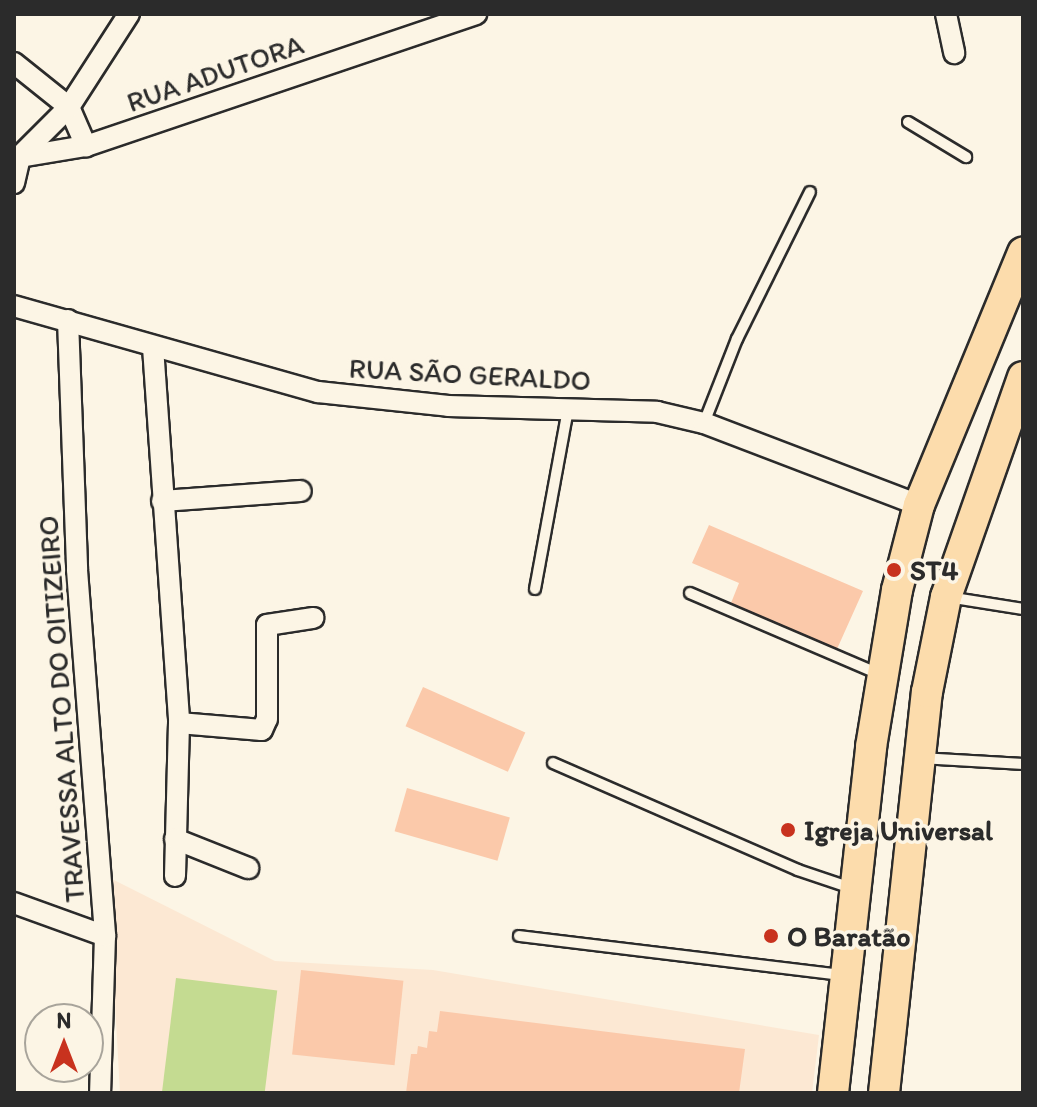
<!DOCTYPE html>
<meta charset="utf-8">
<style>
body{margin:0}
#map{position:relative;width:1037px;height:1107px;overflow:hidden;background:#fcf5e5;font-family:Itim,sans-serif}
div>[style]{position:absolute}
.built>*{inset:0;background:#fce8d3}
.green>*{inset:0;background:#c4db91;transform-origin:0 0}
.building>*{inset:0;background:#fbc9aa;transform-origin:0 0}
.roads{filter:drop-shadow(2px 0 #2b2b2b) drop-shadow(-2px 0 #2b2b2b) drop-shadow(0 2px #2b2b2b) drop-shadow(0 -2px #2b2b2b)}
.lane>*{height:10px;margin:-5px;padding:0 5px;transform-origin:5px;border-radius:5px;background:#fcf5e5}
.street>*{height:20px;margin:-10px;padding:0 10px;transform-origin:10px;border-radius:10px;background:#fcf5e5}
.primary>*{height:30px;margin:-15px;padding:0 15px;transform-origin:15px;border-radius:15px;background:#fcdcac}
.dots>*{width:22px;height:22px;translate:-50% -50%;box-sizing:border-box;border:4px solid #fcf5e5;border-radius:50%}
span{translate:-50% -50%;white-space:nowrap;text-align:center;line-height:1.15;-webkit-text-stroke:7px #fcf5e5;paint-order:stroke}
.street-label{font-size:28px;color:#2b2b2b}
.poi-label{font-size:28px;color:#2b2b2b;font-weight:700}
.left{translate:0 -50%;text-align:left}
.frame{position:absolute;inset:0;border:16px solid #2b2b2b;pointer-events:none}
.north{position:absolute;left:24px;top:1003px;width:80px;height:80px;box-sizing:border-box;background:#fcf5e5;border:2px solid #a8a49b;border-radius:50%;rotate:0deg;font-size:22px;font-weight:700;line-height:32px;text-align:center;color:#2b2b2b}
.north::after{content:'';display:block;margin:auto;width:28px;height:36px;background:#c8321e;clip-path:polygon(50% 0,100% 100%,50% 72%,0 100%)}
</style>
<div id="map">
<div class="built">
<i style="clip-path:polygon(108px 877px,275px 961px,433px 970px,819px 1035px,812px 1093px,120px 1093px)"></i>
</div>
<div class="green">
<i style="left:176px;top:978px;width:102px;height:116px;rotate:7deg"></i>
</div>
<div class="building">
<i style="clip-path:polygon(709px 525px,863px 591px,837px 649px,731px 603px,739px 583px,692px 563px)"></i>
<i style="left:423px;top:687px;width:112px;height:43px;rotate:24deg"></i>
<i style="left:407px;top:788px;width:107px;height:45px;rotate:16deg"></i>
<i style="left:301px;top:970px;width:103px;height:85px;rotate:6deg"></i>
<i style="clip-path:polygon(440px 1011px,745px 1049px,739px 1093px,406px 1093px,411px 1054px,417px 1054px,418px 1046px,427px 1048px,429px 1031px,437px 1032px)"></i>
</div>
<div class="roads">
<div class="lane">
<i style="left:908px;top:122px;width:68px;rotate:31.1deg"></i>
<i style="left:704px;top:423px;width:90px;rotate:-68.6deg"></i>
<i style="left:737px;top:339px;width:164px;rotate:-63.6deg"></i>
<i style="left:535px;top:589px;width:183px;rotate:-79.6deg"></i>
<i style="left:690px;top:593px;width:206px;rotate:23.2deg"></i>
<i style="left:948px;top:597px;width:76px;rotate:9.1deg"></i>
<i style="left:921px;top:758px;width:102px;rotate:3.4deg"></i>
<i style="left:553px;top:763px;width:267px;rotate:23.6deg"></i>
<i style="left:798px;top:870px;width:59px;rotate:18.7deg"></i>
<i style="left:519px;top:936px;width:326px;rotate:6.9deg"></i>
</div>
<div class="street">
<i style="left:946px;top:14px;width:40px;rotate:78deg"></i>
<i style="left:14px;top:63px;width:70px;rotate:38.7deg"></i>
<i style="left:69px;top:107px;width:43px;rotate:66.4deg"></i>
<i style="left:14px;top:158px;width:73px;rotate:-9.5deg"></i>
<i style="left:86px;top:146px;width:412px;rotate:-18.7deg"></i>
<i style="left:14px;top:183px;width:28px;rotate:-77deg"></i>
<i style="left:20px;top:156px;width:69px;rotate:-45deg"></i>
<i style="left:69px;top:107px;width:111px;rotate:-57.2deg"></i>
<i style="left:14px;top:306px;width:316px;rotate:15.8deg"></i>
<i style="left:318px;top:392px;width:131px;rotate:6.1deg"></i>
<i style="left:448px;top:406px;width:209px;rotate:1.6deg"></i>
<i style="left:657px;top:412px;width:48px;rotate:13.2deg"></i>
<i style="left:704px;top:423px;width:230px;rotate:20.9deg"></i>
<i style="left:68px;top:320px;width:250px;rotate:87.9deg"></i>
<i style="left:77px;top:570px;width:367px;rotate:85.6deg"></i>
<i style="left:105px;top:936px;width:157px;rotate:91.8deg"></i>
<i style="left:153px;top:347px;width:377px;rotate:86deg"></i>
<i style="left:179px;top:723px;width:153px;rotate:91.5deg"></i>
<i style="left:162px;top:501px;width:139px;rotate:-4.1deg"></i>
<i style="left:179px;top:723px;width:83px;rotate:4.8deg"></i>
<i style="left:262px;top:730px;width:12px;rotate:-66deg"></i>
<i style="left:267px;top:719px;width:94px;rotate:-90deg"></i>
<i style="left:267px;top:625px;width:47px;rotate:-8.7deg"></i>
<i style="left:175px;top:839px;width:79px;rotate:21.7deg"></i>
<i style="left:14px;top:903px;width:97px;rotate:19.9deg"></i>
</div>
<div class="primary">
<i style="left:833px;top:1093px;width:348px;rotate:-83.7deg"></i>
<i style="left:871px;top:747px;width:159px;rotate:-80.6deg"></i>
<i style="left:897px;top:590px;width:88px;rotate:-75.5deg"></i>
<i style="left:919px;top:505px;width:273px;rotate:-67.6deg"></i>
<i style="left:884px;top:1093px;width:403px;rotate:-83.9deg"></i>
<i style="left:927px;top:692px;width:97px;rotate:-78.7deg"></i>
<i style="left:946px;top:597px;width:233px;rotate:-70.7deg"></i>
</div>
</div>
<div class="dots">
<i style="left:894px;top:570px;background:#c8321e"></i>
<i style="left:788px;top:830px;background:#c8321e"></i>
<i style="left:771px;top:936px;background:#c8321e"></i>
</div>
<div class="street-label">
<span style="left:215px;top:73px;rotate:-19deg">RUA ADUTORA</span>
<span style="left:470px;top:374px;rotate:3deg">RUA SÃO GERALDO</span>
<span style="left:61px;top:709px;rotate:-94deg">TRAVESSA ALTO DO OITIZEIRO</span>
</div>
<div class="poi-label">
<span class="left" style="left:910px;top:570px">ST4</span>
<span class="left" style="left:804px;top:830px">Igreja Universal</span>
<span class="left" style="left:787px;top:936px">O Baratão</span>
</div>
<div class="frame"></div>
<div class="north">N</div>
</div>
